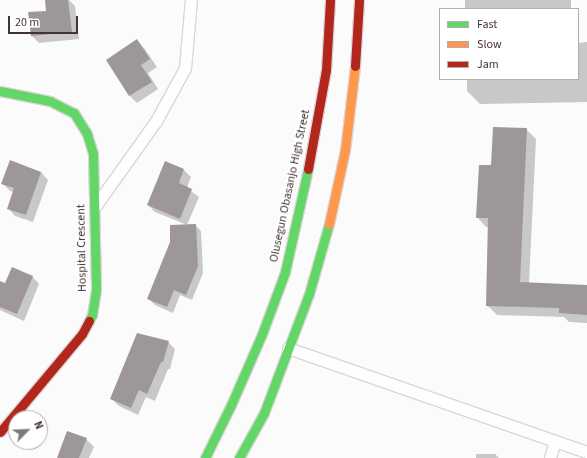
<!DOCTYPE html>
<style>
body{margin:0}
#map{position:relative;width:587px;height:458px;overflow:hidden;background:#fbfbfb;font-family:"Source Sans 3",sans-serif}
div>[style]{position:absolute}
.shadow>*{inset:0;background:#0003;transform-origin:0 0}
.building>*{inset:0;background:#9e9797}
.roads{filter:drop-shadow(1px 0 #ddd6d6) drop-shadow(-1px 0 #ddd6d6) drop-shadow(0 1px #ddd6d6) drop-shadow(0 -1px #ddd6d6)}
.lane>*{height:11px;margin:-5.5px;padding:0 5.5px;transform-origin:5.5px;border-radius:5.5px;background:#fefefe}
.fast>*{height:9px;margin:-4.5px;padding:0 4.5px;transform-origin:4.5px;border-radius:4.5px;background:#63d668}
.slow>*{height:9px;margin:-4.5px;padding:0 4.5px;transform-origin:4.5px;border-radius:4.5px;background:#ff974d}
.jam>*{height:9px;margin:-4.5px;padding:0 4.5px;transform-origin:4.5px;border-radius:4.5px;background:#b3261e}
span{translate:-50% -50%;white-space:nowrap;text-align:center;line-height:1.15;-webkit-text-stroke:4px #fff;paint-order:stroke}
.street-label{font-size:12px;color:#443335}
.legend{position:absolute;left:439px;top:8px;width:140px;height:72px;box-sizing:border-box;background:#fff;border:1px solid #b4adae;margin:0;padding:5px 7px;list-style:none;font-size:12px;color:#443335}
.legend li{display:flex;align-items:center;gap:8px;height:20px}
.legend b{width:20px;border:1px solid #b4adae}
.north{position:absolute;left:8px;top:410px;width:40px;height:40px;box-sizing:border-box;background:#fff;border:1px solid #b4adae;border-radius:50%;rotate:66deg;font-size:11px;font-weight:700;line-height:16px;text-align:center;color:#443335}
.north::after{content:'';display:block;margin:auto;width:14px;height:18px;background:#84797a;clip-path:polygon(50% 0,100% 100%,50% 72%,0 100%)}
.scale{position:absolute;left:8px;top:16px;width:70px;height:18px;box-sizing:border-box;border:2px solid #443335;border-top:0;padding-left:5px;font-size:12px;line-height:14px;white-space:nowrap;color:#443335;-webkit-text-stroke:3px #fff;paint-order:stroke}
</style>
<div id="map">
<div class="shadow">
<i style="clip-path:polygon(59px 0,69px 0,75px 6px,79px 39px,39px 43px,32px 36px,47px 12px)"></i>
<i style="left:465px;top:0;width:106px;height:9px"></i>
<i style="clip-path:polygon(137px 41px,144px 48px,157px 67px,148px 73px,158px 89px,137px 103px,130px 96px,107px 60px)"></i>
<i style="clip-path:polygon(587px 42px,587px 102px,480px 104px,467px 91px,467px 79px,578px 79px,578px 43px)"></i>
<i style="clip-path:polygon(526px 129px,536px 139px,529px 283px,587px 286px,587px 323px,569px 322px,564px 317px,497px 315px,487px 305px,489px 227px,486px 227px,477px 217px,492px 166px)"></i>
<i style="clip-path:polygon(165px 162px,184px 170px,191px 177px,187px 188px,199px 197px,187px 225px,155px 212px,148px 205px)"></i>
<i style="clip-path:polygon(41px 172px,48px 180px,33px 222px,15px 216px,8px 208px,14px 192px,10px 191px,2px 183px)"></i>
<i style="clip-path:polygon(195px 225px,201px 231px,203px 273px,192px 300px,180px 295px,173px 313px,155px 305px,149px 299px)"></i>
<i style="clip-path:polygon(32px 276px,39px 284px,24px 321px,0 310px,0 282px,5px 284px)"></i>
<i style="clip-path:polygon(168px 342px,175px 349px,170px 369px,168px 369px,155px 401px,146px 397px,138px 415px,119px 406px,112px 399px)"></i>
<i style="clip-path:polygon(86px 439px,94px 447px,89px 458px,58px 458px)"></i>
<i style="clip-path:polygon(476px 454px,495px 454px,499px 458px,476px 458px)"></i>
</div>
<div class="building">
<i style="clip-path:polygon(45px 0,68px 0,72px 32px,31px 36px,28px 12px,46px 11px)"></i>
<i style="clip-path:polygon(137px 39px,150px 59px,141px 65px,152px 82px,129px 96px,106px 60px)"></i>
<i style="clip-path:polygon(493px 127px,527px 128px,520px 282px,587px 285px,587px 315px,559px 313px,559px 308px,486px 306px,488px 218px,476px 218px,479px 165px,491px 165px)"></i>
<i style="clip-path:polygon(10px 160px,41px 172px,26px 215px,7px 209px,14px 188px,1px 184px)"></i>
<i style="clip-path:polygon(165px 161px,184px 169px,179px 183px,192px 189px,180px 219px,147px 205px)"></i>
<i style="clip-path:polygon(196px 224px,198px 266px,186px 295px,174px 290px,167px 307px,147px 299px,170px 242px,170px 225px)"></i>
<i style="clip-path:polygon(12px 267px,33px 276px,17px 314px,0 307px,0 281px,5px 283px)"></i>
<i style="clip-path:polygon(137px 333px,169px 341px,163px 362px,161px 362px,147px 394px,139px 390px,131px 408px,110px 399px)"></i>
<i style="clip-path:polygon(67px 431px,87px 438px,79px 458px,57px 458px)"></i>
</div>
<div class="roads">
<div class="lane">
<i style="left:96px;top:205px;width:103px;rotate:-54.5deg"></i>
<i style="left:156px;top:121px;width:60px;rotate:-61.3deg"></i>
<i style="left:185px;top:68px;width:68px;rotate:-85deg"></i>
<i style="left:288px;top:348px;width:317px;rotate:19.2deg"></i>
<i style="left:550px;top:458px;width:18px;rotate:-74deg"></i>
</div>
<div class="fast">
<i style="left:0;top:91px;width:51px;rotate:11.3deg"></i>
<i style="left:50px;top:101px;width:27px;rotate:27deg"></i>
<i style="left:74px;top:113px;width:25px;rotate:58deg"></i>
<i style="left:87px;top:134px;width:21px;rotate:73deg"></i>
<i style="left:93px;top:154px;width:136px;rotate:88.7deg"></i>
<i style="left:96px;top:290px;width:25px;rotate:99deg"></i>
<i style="left:92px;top:315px;width:7px;rotate:117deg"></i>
<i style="left:205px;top:458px;width:59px;rotate:-63.9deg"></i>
<i style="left:231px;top:405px;width:77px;rotate:-66.4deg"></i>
<i style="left:262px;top:334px;width:66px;rotate:-69.6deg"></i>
<i style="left:285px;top:272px;width:106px;rotate:-77.4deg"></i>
<i style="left:239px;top:458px;width:51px;rotate:-60.9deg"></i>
<i style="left:264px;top:413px;width:127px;rotate:-69.3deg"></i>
<i style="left:309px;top:294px;width:73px;rotate:-74.1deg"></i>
</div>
<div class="slow">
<i style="left:329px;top:224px;width:76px;rotate:-77.8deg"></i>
<i style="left:345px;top:150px;width:85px;rotate:-83.2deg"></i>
</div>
<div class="jam">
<i style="left:355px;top:66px;width:66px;rotate:-86.5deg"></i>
<i style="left:308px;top:169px;width:101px;rotate:-79.7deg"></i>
<i style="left:326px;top:70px;width:70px;rotate:-86.7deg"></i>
<i style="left:0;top:432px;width:128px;rotate:-50.1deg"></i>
<i style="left:82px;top:334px;width:15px;rotate:-62deg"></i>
</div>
</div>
<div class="street-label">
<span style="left:290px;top:186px;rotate:-78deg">Olusegun Obasanjo High Street</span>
<span style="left:82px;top:248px;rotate:-91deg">Hospital Crescent</span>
</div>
<ul class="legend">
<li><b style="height:5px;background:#63d668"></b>Fast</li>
<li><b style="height:5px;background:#ff974d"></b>Slow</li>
<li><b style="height:5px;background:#b3261e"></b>Jam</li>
</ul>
<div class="north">N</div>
<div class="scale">20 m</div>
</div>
